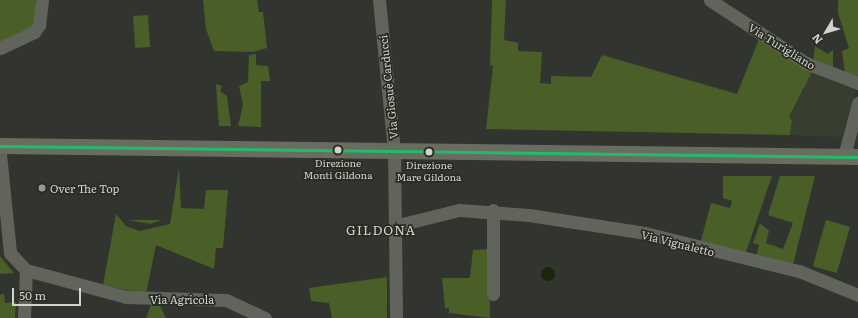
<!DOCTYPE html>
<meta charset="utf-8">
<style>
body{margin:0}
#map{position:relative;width:858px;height:318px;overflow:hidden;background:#32342f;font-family:Literata,serif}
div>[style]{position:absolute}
.built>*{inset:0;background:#373d2f}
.green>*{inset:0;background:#4a5e28;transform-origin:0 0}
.water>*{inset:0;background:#1c250c}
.round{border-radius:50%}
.minor>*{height:13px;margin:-6.5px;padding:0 6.5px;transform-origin:6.5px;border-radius:6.5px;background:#60645a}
.major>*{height:16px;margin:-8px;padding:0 8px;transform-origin:8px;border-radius:8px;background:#686d5f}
.bus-1>*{height:3px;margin:-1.5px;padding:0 1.5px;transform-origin:1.5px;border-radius:1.5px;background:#20bc6c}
.dots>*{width:11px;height:11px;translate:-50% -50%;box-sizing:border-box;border:2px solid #282c23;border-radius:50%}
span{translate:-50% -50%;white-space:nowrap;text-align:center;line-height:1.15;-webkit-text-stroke:3.5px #282c23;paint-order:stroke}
.bus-label{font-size:10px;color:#d1d3cd}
.street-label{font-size:11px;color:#d1d3cd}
.poi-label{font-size:11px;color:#d1d3cd}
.left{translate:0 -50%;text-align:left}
.quarter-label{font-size:13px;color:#d1d3cd;letter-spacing:1px}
.north{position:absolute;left:806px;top:12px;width:40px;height:40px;-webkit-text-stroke:3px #282c23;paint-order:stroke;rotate:232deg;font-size:11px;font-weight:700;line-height:16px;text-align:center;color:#d1d3cd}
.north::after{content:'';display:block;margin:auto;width:14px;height:18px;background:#d1d3cd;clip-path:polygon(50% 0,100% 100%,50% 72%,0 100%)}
.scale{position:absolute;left:12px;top:288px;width:69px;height:18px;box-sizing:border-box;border:2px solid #d1d3cd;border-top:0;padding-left:5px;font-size:12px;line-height:14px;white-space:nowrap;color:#d1d3cd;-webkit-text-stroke:3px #282c23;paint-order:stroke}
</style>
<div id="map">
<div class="built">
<i style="clip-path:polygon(812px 72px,856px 90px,841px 137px,790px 135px,792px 120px,789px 118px)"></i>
</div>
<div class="green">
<i style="clip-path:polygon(0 0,35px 0,38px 4px,33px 28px,0 45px)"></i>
<i style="clip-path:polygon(203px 0,257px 0,259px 12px,263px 12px,267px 48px,253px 52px,214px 51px,206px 29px)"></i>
<i style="clip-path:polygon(492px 0,506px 0,504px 40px,518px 43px,518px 51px,542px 52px,540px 83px,551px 84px,551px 76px,591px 77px,602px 55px,737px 94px,759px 39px,812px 72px,789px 117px,792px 120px,790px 135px,486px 129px,493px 66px,490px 65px)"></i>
<i style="clip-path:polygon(838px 0,858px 0,858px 76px,845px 73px,842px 51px,849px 48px,838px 13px)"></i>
<i style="left:148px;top:15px;width:32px;height:15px;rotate:86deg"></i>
<i style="clip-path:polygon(815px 46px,828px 54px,833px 50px,833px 67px,813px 63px)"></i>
<i style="clip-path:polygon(256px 54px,256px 65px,268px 66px,270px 81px,261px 81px,261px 127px,238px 126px,243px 105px,239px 86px,248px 82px,249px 55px)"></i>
<i style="clip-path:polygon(216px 84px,222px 86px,220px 91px,227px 96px,231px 126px,219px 126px)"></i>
<i style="clip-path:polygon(179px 168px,181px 208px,204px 209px,206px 190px,228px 190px,223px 248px,216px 248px,214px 269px,156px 245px,146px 294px,103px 285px,116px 214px,126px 226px,139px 231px,170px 224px)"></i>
<i style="clip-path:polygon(723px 176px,772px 176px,745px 255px,700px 244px,711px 203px,730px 208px,732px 201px,723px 198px)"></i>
<i style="clip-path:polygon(780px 176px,815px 176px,793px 265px,756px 257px,759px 245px,753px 243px,760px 223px,769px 231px,766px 243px,783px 249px,793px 223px,768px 215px)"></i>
<i style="clip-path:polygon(128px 220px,161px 220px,150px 224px)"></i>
<i style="left:826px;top:220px;width:25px;height:48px;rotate:16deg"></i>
<i style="clip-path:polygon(489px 249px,490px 318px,449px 313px,449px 308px,445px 308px,442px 278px,470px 278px,473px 250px)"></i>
<i style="clip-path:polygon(0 256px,14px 273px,0 274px)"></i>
<i style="clip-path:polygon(387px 277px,387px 318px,332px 318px,329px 303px,311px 301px,309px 288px)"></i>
<i style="clip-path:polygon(4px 294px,5px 303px,16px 302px,15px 318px,0 318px,0 295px)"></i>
<i style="clip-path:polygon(151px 305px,160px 306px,166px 318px,146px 318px)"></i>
</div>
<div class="water">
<i class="round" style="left:541px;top:267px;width:14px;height:14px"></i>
</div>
<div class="minor">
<i style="left:379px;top:0;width:151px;rotate:84.3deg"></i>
<i style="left:394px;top:150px;width:168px;rotate:89.3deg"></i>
<i style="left:710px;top:0;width:115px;rotate:33.3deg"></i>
<i style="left:806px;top:63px;width:56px;rotate:21deg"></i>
<i style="left:0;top:48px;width:38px;rotate:-25deg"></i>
<i style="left:34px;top:32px;width:9px;rotate:-54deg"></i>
<i style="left:39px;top:25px;width:25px;rotate:-83deg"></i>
<i style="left:0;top:154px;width:100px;rotate:84.2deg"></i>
<i style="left:10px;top:253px;width:23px;rotate:47deg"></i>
<i style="left:26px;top:270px;width:48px;rotate:92.4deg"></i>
<i style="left:844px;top:156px;width:55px;rotate:-75.2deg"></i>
<i style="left:394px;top:226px;width:67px;rotate:-13.8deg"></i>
<i style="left:459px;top:210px;width:70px;rotate:4.1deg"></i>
<i style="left:529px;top:215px;width:117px;rotate:8.8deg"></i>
<i style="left:645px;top:233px;width:159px;rotate:13.9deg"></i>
<i style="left:799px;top:271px;width:64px;rotate:22.1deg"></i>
<i style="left:26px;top:270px;width:104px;rotate:15.1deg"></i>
<i style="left:126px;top:297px;width:100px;rotate:1.7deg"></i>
<i style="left:226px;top:300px;width:43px;rotate:24.8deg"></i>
<i style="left:493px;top:294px;width:84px;rotate:-90deg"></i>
</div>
<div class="major">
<i style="left:0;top:146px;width:858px;rotate:0.73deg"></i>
</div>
<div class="bus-1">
<i style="left:0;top:146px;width:858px;rotate:0.73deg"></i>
</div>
<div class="dots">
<i style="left:338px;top:150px;background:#d1d3cd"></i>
<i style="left:429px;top:152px;background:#d1d3cd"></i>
<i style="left:42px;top:188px;background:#999b96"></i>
</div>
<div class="bus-label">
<span style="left:338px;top:168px">Direzione<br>Monti Gildona</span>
<span style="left:429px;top:170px">Direzione<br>Mare Gildona</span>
</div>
<div class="street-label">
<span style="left:782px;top:46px;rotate:32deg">Via Turigliano</span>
<span style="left:388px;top:87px;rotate:-96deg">Via Giosuè Carducci</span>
<span style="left:678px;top:243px;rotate:14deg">Via Vignaletto</span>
<span style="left:182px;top:299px">Via Agricola</span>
</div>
<div class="poi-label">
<span class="left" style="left:50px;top:188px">Over The Top</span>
</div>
<div class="quarter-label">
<span style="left:381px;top:230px">GILDONA</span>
</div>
<div class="north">N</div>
<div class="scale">50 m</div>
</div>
